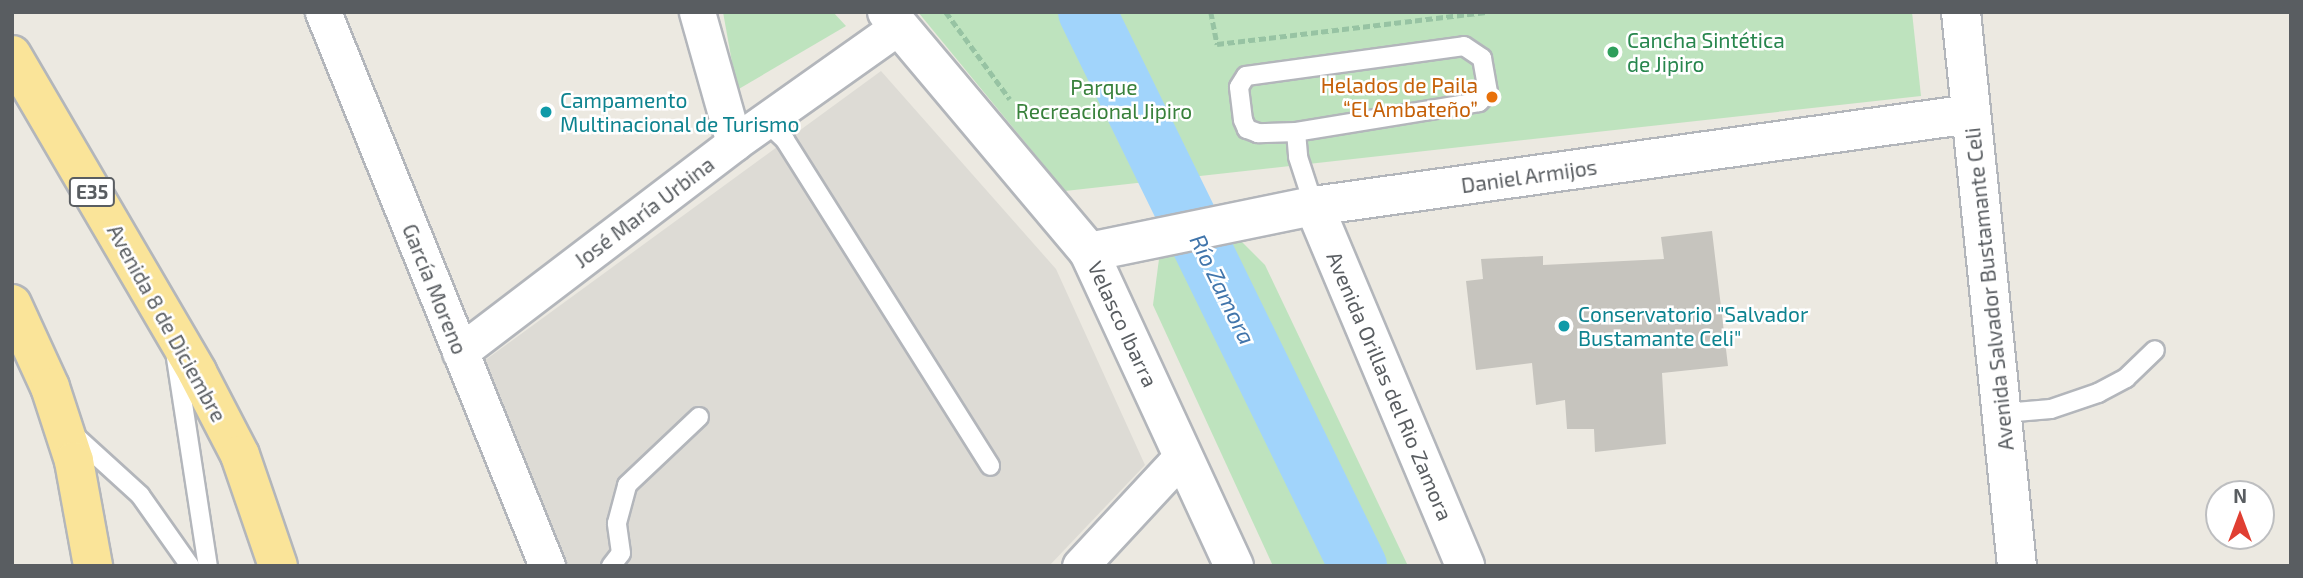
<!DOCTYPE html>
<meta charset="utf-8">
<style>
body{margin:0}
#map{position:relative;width:2303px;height:578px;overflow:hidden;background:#ece9e1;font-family:"Exo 2",sans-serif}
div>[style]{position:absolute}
.industrial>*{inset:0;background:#dddbd5}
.green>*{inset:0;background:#bee3be}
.river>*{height:58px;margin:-29px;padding:0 29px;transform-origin:29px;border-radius:29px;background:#a1d4fb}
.building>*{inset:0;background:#c6c4be}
.path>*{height:4.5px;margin-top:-2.25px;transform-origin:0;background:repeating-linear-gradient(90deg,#97c3a3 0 7px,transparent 0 10.5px)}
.roads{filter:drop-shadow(2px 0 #b3b6bb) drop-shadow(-2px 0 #b3b6bb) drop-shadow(0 2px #b3b6bb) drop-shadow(0 -2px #b3b6bb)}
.service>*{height:18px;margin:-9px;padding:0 9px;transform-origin:9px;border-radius:9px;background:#fff}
.minor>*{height:35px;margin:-17.5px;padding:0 17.5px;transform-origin:17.5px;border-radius:17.5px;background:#fff}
.tertiary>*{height:38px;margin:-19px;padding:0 19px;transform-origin:19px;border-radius:19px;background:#fff}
.secondary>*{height:38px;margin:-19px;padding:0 19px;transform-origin:19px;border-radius:19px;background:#fff}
.trunk>*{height:38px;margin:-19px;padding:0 19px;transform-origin:19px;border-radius:19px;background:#fae499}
.dots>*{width:19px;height:19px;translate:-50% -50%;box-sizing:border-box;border:4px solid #fff;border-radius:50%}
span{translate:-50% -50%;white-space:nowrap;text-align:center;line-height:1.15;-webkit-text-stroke:5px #fff;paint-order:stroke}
.shield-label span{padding:2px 5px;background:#fff;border:2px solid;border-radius:5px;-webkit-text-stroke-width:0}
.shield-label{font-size:19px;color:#595d61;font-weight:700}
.leisure-label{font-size:21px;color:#27864d}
.left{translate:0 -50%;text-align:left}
.food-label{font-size:21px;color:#c56008}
.right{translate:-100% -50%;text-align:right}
.park-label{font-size:21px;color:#38813b}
.culture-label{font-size:21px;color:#0d838f}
.street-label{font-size:21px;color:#595d61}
.water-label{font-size:23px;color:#4175ab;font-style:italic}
.frame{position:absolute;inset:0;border:14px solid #595d61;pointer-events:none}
.north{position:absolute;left:2205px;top:480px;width:70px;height:70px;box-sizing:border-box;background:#fff;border:2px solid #bdbec0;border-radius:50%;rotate:0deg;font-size:19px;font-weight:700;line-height:28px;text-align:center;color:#595d61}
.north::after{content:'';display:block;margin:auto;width:24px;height:32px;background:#e03f32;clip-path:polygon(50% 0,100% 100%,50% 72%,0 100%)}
</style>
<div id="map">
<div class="industrial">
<i style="clip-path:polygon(881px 71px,1056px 269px,1145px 465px,1049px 566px,553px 566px,473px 369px)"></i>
</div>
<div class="green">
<i style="clip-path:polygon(723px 12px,833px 12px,846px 26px,737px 90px)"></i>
<i style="clip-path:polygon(918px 12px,1912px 12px,1921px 96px,1065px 191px)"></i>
<i style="clip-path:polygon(1233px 233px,1265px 265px,1408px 566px,1273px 566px,1153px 305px,1159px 259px)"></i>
</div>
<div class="river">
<i style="left:1087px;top:12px;width:617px;rotate:63.93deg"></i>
</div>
<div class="building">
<i style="clip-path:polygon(1712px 231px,1728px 366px,1662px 373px,1666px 444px,1595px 452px,1594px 429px,1567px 429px,1565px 400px,1536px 405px,1532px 363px,1476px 370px,1466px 281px,1483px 279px,1481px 259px,1543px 256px,1543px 265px,1664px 259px,1661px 237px)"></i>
</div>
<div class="path">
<i style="left:946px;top:12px;width:108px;rotate:53.7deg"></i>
<i style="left:1211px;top:12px;width:33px;rotate:79deg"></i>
<i style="left:1217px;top:44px;width:271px;rotate:-6.8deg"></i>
</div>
<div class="roads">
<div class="service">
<i style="left:1464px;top:46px;width:22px;rotate:34deg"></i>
<i style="left:1482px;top:58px;width:36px;rotate:80deg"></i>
<i style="left:1488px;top:93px;width:13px;rotate:135deg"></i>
<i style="left:1479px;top:102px;width:185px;rotate:170.7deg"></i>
<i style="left:1296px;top:132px;width:38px;rotate:178deg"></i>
<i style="left:1258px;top:133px;width:12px;rotate:-160deg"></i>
<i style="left:1247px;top:129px;width:10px;rotate:-114deg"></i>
<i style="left:1243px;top:120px;width:33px;rotate:-97deg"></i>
<i style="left:1239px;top:87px;width:13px;rotate:-58deg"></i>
<i style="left:1246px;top:76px;width:220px;rotate:-7.8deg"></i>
<i style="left:767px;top:123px;width:25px;rotate:43deg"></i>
<i style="left:785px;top:140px;width:385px;rotate:57.8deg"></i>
<i style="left:1296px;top:132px;width:25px;rotate:85deg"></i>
<i style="left:1298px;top:157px;width:52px;rotate:71.9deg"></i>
<i style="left:176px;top:358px;width:210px;rotate:81.3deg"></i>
<i style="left:2004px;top:413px;width:47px;rotate:-4.9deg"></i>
<i style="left:2051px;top:409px;width:50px;rotate:-18.8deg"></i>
<i style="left:2098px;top:393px;width:32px;rotate:-28deg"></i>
<i style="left:2126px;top:378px;width:40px;rotate:-44deg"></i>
<i style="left:73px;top:434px;width:91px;rotate:42.3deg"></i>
<i style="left:140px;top:495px;width:87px;rotate:54.8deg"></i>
<i style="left:611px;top:566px;width:16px;rotate:-52deg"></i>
<i style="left:621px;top:553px;width:30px;rotate:-98deg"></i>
<i style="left:617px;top:523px;width:39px;rotate:-75deg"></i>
<i style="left:627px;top:485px;width:99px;rotate:-43.4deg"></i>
</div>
<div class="minor">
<i style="left:323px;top:12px;width:598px;rotate:67.98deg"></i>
<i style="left:697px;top:12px;width:136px;rotate:74.2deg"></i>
<i style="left:460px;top:352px;width:345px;rotate:-37.3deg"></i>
<i style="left:734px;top:143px;width:202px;rotate:-35.3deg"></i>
<i style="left:1080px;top:566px;width:151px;rotate:-47.1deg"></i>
</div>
<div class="tertiary">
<i style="left:887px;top:12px;width:314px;rotate:49.9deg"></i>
</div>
<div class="secondary">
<i style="left:1961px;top:12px;width:557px;rotate:84.23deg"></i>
<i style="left:1314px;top:206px;width:390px;rotate:67.2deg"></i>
<i style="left:1234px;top:566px;width:346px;rotate:-114.8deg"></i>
<i style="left:1089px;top:252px;width:230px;rotate:-11.6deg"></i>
<i style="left:1314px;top:206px;width:662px;rotate:-7.98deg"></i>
</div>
<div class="trunk">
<i style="left:12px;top:55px;width:367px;rotate:59.7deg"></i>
<i style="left:197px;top:372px;width:93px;rotate:62.6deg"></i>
<i style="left:240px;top:455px;width:117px;rotate:71.1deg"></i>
<i style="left:12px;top:304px;width:91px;rotate:65.4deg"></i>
<i style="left:50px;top:387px;width:78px;rotate:72deg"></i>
<i style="left:74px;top:461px;width:107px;rotate:79.7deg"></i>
</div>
</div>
<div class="dots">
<i style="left:1613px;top:52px;background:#2e9e5b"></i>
<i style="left:1492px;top:97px;background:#e8710a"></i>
<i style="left:546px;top:112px;background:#0f9aa8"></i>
<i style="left:1564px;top:326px;background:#0f9aa8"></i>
</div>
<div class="shield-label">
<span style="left:92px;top:192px">E35</span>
</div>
<div class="leisure-label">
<span class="left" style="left:1627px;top:52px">Cancha Sintética<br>de Jipiro</span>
</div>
<div class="food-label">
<span class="right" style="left:1478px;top:97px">Helados de Paila<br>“El Ambateño”</span>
</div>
<div class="park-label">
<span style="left:1104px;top:99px">Parque<br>Recreacional Jipiro</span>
</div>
<div class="culture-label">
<span class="left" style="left:560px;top:112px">Campamento<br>Multinacional de Turismo</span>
<span class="left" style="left:1578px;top:326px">Conservatorio "Salvador<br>Bustamante Celi"</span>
</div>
<div class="street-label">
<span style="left:1529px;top:176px;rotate:-8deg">Daniel Armijos</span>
<span style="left:644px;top:212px;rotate:-37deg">José María Urbina</span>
<span style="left:435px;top:289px;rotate:68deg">García Moreno</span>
<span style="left:1989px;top:289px;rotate:-96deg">Avenida Salvador Bustamante Celi</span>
<span style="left:167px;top:323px;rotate:61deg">Avenida 8 de Diciembre</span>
<span style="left:1123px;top:324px;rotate:65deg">Velasco Ibarra</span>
<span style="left:1390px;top:386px;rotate:67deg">Avenida Orillas del Rio Zamora</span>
</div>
<div class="water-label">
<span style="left:1223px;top:289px;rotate:64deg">Río Zamora</span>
</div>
<div class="frame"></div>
<div class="north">N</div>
</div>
